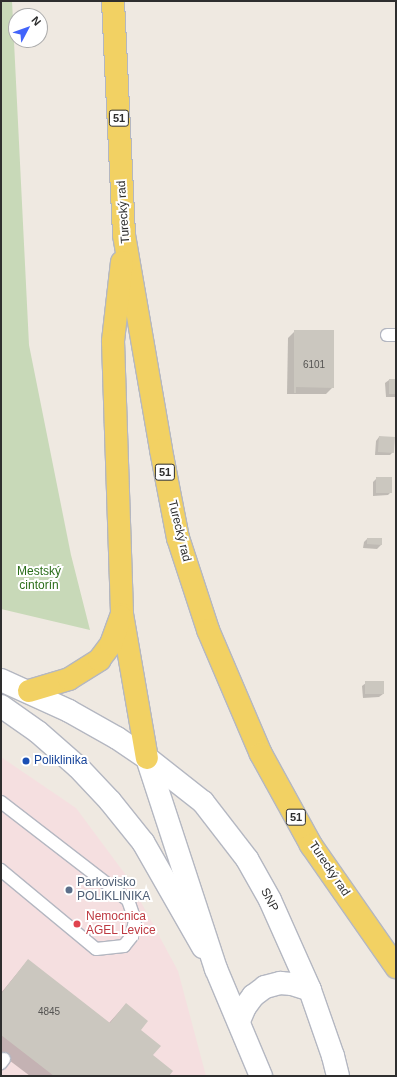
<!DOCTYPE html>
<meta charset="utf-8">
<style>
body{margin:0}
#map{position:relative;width:397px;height:1077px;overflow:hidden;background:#efe9e1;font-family:Arial,sans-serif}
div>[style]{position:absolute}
.medical>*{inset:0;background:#f5dfe0}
.cemetery>*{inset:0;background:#c8d9b8}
.shadow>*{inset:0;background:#0003}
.building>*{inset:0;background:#cbc7bf;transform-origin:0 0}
.roads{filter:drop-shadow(1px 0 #b4b7c1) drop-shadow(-1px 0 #b4b7c1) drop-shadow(0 1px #b4b7c1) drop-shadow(0 -1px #b4b7c1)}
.lane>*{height:12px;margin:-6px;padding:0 6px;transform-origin:6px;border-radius:6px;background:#fff}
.street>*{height:22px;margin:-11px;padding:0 11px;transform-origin:11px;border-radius:11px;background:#fff}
.secondary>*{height:22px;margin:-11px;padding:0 11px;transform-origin:11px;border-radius:11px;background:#fff}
.primary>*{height:22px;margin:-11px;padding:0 11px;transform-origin:11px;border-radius:11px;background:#f2d163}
.dots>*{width:11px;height:11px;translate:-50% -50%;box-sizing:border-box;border:2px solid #fff;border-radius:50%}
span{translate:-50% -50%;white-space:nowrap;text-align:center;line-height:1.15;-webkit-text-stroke:4px #fff;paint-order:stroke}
.number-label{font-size:10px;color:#555452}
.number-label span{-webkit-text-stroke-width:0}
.shield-label span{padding:1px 3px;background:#fff;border:1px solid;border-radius:3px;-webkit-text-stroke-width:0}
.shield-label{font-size:11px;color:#2e2e2e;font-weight:700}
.street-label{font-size:12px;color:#2e2e2e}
.park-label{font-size:12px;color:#2c6e1b}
.transit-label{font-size:12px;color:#164399}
.left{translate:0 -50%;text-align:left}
.service-label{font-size:12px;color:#4e5e75}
.health-label{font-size:12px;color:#be3a42}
.frame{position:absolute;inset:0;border:2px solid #2e2e2e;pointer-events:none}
.north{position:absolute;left:8px;top:8px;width:40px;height:40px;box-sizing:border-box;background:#fff;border:1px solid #ababab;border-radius:50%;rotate:49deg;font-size:11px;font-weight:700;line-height:16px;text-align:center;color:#2e2e2e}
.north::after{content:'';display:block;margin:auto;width:14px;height:18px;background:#4264fb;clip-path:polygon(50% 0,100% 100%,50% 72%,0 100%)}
</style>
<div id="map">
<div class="medical">
<i style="clip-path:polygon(1px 757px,76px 808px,128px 878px,178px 971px,206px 1076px,1px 1076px)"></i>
</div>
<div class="cemetery">
<i style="clip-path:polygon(1px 1px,12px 1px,29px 345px,71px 555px,90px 630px,1px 609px)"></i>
</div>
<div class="shadow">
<i style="clip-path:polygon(295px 331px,333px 387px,326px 394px,287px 394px,288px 338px)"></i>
<i style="clip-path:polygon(389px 380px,396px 380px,396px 397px,386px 397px,385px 383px)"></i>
<i style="clip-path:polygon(379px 437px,394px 451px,390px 455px,375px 455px,376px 441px)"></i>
<i style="clip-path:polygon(377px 478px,391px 492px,388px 495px,373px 496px,373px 482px)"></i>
<i style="clip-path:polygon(367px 539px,381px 539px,381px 545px,377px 549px,363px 548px,364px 542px)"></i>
<i style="clip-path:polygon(366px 683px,383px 694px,379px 697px,363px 698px,362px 686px)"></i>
<i style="clip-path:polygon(28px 960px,109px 1023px,126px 1004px,152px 1055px,168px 1076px,30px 1076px,1px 1054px,1px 993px)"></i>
</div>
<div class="building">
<i style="clip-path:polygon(294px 330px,334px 330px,334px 388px,296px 387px,296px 393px,294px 393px)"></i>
<i style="left:389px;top:379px;width:7px;height:15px"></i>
<i style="left:379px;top:436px;width:16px;height:16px;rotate:4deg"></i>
<i style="left:376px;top:477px;width:16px;height:16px"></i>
<i style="clip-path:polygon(367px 538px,382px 538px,382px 545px,367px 544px)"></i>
<i style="left:384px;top:681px;width:13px;height:19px;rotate:90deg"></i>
<i style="clip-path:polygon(28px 959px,110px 1023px,126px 1003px,148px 1021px,141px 1030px,161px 1046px,153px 1055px,173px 1071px,169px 1076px,54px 1076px,1px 1035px,1px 994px)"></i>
</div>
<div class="roads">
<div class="lane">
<i style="left:387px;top:335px;width:9px"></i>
<i style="left:1px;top:802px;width:160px;rotate:37.7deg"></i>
<i style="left:128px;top:900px;width:21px;rotate:71deg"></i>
<i style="left:135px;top:920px;width:16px;rotate:101deg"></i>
<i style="left:132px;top:936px;width:13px;rotate:129deg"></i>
<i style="left:124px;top:946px;width:28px;rotate:174deg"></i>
<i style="left:96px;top:949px;width:124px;rotate:-140.3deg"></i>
<i style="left:1px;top:1063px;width:5px;rotate:-53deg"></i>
</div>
<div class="street">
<i style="left:1px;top:680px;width:75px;rotate:24.5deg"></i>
<i style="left:69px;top:711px;width:55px;rotate:29.4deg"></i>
<i style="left:117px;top:738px;width:36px;rotate:34deg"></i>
<i style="left:147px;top:758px;width:71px;rotate:38.2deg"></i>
<i style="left:203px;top:802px;width:72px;rotate:52.3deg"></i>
<i style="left:247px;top:859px;width:47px;rotate:60.7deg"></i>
<i style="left:270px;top:900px;width:98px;rotate:66deg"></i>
<i style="left:310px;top:990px;width:70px;rotate:70.8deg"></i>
<i style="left:333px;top:1056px;width:21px;rotate:76deg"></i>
<i style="left:1px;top:706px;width:45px;rotate:35.1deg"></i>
<i style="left:38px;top:732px;width:53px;rotate:41.2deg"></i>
<i style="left:78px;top:767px;width:47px;rotate:46.7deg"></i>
<i style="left:110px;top:801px;width:53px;rotate:51.2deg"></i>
<i style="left:143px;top:842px;width:121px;rotate:60.3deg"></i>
<i style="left:239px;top:1021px;width:15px;rotate:-67deg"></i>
<i style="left:245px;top:1007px;width:14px;rotate:-54deg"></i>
<i style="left:253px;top:996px;width:15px;rotate:-37deg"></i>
<i style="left:265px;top:987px;width:16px;rotate:-15deg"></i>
<i style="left:280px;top:983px;width:12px;rotate:5deg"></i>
<i style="left:292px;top:984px;width:19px;rotate:18deg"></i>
</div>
<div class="secondary">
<i style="left:147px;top:758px;width:222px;rotate:71.9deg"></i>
<i style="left:216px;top:969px;width:116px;rotate:67.2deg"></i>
</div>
<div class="primary">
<i style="left:113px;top:1px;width:234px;rotate:87.3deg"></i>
<i style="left:124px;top:235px;width:218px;rotate:80.2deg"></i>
<i style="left:161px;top:450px;width:90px;rotate:79.1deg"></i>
<i style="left:178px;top:538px;width:97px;rotate:71.9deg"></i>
<i style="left:208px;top:630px;width:135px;rotate:66.9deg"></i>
<i style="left:261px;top:754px;width:104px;rotate:61.2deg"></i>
<i style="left:311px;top:845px;width:149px;rotate:55.1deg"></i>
<i style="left:122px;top:262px;width:80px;rotate:96.5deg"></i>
<i style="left:113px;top:341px;width:273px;rotate:88.1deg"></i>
<i style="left:122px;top:614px;width:146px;rotate:80.2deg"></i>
<i style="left:29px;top:691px;width:42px;rotate:-16.7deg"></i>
<i style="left:69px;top:679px;width:36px;rotate:-32deg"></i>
<i style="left:99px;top:660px;width:20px;rotate:-53deg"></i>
<i style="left:111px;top:644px;width:29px;rotate:-70deg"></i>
</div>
</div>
<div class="dots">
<i style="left:26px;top:761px;background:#1a4fb4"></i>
<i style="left:69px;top:890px;background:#5c6f8a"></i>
<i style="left:77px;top:924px;background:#e0444e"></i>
</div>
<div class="number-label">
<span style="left:314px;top:365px">6101</span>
<span style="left:49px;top:1012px">4845</span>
</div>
<div class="shield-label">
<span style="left:119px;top:118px">51</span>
<span style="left:165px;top:472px">51</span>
<span style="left:296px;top:817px">51</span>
</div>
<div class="street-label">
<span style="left:124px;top:212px;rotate:-94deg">Turecký rad</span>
<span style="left:179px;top:531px;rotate:76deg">Turecký rad</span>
<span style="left:329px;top:869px;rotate:56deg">Turecký rad</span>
<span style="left:269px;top:900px;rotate:63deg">SNP</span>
</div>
<div class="park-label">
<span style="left:39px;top:579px">Mestský<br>cintorín</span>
</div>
<div class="transit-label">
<span class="left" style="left:34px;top:761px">Poliklinika</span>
</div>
<div class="service-label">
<span class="left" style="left:77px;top:890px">Parkovisko<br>POLIKLINIKA</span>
</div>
<div class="health-label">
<span class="left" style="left:86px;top:924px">Nemocnica<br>AGEL Levice</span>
</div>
<div class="frame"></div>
<div class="north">N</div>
</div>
